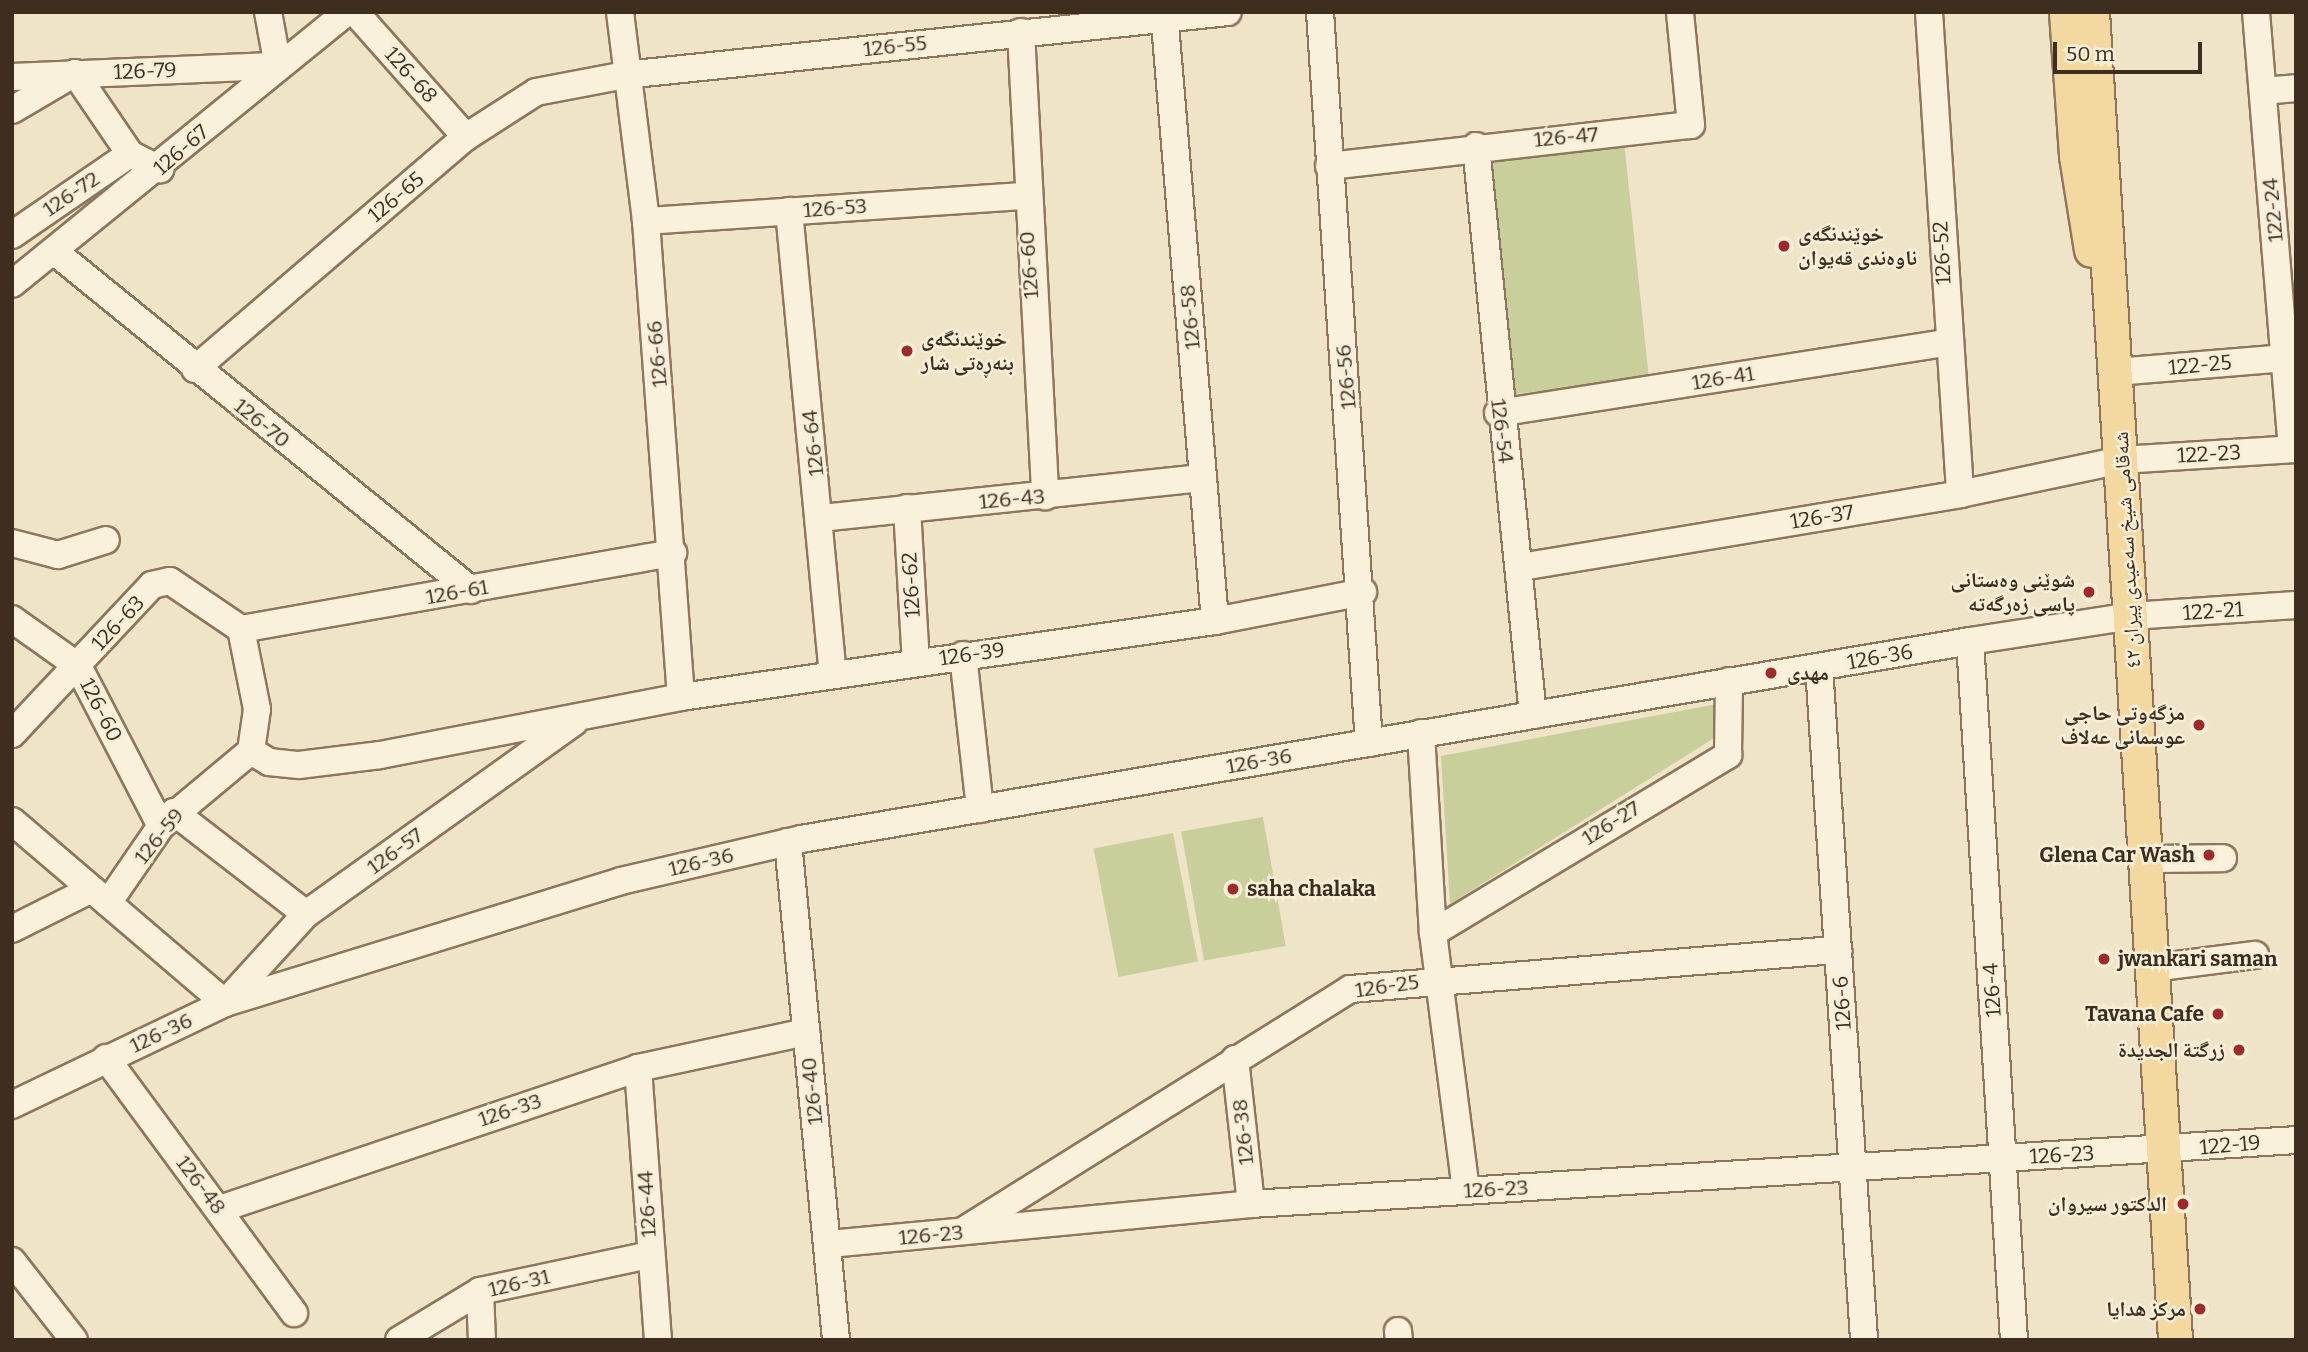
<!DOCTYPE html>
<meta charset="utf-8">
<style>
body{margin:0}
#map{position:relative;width:2308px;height:1352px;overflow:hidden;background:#f0e4c8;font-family:Bitter,"Noto Naskh Arabic",serif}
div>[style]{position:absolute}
.green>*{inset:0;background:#c9cf9b;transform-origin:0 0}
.roads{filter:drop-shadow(2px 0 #8d765c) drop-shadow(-2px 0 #8d765c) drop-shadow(0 2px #8d765c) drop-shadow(0 -2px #8d765c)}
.minor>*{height:26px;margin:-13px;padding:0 13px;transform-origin:13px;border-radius:13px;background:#faf1dc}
.major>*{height:33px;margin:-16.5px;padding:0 16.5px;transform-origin:16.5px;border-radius:16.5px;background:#f3d9a0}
.dots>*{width:19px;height:19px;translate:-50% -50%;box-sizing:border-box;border:4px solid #f7eed8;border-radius:50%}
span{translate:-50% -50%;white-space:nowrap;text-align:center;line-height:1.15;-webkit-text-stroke:5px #f7eed8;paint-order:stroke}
.street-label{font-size:21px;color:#3d2e20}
.poi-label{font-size:21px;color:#3d2e20;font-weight:700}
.left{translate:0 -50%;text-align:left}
.right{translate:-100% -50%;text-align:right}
.frame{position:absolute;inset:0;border:14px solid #3d2e20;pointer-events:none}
.scale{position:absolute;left:2053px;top:42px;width:149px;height:32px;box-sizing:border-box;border:4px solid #3d2e20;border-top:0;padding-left:9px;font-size:21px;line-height:24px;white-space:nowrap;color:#3d2e20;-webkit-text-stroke:5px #f7eed8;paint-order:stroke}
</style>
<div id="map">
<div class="green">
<i style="left:1624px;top:141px;width:240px;height:134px;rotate:84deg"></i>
<i style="clip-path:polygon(1717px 704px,1719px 735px,1450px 904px,1441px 756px)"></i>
<i style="left:1263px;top:817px;width:131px;height:83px;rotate:80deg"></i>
<i style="left:1173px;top:833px;width:131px;height:81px;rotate:79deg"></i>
</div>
<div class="roads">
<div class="minor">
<i style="left:355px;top:12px;width:167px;rotate:48.4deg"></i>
<i style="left:620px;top:12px;width:211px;rotate:82.9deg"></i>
<i style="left:646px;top:221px;width:477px;rotate:85.8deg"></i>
<i style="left:1164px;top:12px;width:611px;rotate:85.21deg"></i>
<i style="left:1320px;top:12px;width:733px;rotate:86.17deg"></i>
<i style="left:1929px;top:12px;width:483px;rotate:86.3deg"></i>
<i style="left:2256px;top:12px;width:438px;rotate:85.3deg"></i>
<i style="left:1021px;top:32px;width:465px;rotate:87deg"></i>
<i style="left:12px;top:77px;width:266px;rotate:-2.4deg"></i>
<i style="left:278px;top:66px;width:55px;rotate:-100.5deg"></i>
<i style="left:2263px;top:91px;width:33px;rotate:-5deg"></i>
<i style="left:12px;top:110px;width:73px;rotate:-30.4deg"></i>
<i style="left:75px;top:73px;width:98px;rotate:55.8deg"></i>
<i style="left:130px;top:154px;width:34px;rotate:27deg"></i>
<i style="left:1476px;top:146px;width:572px;rotate:84.28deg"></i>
<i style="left:1329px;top:166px;width:364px;rotate:-6.5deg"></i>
<i style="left:1691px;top:125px;width:114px;rotate:-95.6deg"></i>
<i style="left:789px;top:211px;width:465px;rotate:84.6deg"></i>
<i style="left:646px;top:221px;width:380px;rotate:-3.8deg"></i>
<i style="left:12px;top:235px;width:143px;rotate:-34.5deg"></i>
<i style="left:55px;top:252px;width:536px;rotate:39.09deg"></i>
<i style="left:12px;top:284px;width:432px;rotate:-39.1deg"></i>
<i style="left:195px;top:369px;width:357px;rotate:-40.6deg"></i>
<i style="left:466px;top:137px;width:83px;rotate:-32.7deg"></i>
<i style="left:536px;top:92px;width:91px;rotate:-10.8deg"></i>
<i style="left:625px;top:75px;width:606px;rotate:-5.96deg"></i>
<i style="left:2116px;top:372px;width:170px;rotate:-4.7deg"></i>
<i style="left:1498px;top:413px;width:454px;rotate:-8.9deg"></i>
<i style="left:907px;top:508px;width:154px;rotate:86.7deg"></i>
<i style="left:821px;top:518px;width:384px;rotate:-6deg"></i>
<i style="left:12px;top:543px;width:48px;rotate:14.6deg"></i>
<i style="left:58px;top:555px;width:50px;rotate:-17.4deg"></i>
<i style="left:1521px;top:567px;width:445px;rotate:-9.4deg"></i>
<i style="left:1960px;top:494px;width:165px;rotate:-11.9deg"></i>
<i style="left:2121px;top:460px;width:175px;rotate:-3.6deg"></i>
<i style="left:12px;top:619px;width:81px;rotate:35.5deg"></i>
<i style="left:78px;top:666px;width:180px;rotate:62.6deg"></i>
<i style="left:241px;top:629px;width:439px;rotate:-10deg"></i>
<i style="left:1970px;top:641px;width:700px;rotate:86.4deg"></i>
<i style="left:963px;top:655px;width:155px;rotate:83.7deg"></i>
<i style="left:1819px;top:667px;width:675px;rotate:86.17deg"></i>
<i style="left:1421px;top:733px;width:200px;rotate:86.6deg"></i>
<i style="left:1433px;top:933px;width:259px;rotate:82.7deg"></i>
<i style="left:12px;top:734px;width:204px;rotate:-46.8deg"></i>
<i style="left:152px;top:585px;width:18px;rotate:-13deg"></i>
<i style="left:170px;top:581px;width:86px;rotate:34.1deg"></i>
<i style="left:241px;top:629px;width:82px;rotate:78.7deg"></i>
<i style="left:257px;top:709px;width:42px;rotate:98.1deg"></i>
<i style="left:251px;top:751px;width:21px;rotate:31deg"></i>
<i style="left:269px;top:762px;width:30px;rotate:6deg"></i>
<i style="left:299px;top:765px;width:82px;rotate:-7deg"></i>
<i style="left:380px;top:755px;width:307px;rotate:-10.9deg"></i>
<i style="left:681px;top:697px;width:539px;rotate:-8.1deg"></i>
<i style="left:1215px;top:621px;width:151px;rotate:-11.1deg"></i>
<i style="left:174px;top:812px;width:167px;rotate:37.7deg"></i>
<i style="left:12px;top:821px;width:280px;rotate:40.5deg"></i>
<i style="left:225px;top:1003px;width:120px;rotate:-47.7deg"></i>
<i style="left:306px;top:914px;width:330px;rotate:-35.6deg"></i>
<i style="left:788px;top:842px;width:500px;rotate:84.49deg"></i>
<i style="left:2146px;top:859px;width:77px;rotate:-0.7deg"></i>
<i style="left:108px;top:903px;width:93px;rotate:-55.5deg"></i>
<i style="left:161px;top:826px;width:117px;rotate:-39.8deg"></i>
<i style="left:12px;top:929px;width:89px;rotate:-26.6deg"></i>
<i style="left:1433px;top:933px;width:345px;rotate:-31.1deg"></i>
<i style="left:1728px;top:755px;width:74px;rotate:-89.2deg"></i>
<i style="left:2153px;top:968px;width:103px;rotate:-7.3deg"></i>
<i style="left:106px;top:1058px;width:317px;rotate:53.6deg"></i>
<i style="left:1235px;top:1059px;width:146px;rotate:83.7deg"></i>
<i style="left:638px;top:1068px;width:273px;rotate:85.8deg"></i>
<i style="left:12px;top:1105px;width:236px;rotate:-25.6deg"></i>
<i style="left:225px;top:1003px;width:414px;rotate:-17.1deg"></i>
<i style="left:621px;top:881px;width:185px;rotate:-13.1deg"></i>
<i style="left:801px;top:839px;width:1186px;rotate:-9.61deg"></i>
<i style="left:1970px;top:641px;width:163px;rotate:-8.8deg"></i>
<i style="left:2131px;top:616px;width:165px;rotate:-3.8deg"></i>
<i style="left:220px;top:1209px;width:441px;rotate:-18.6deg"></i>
<i style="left:638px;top:1068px;width:172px;rotate:-12.1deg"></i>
<i style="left:966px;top:1229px;width:453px;rotate:-32deg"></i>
<i style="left:1350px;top:989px;width:490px;rotate:-4.6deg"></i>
<i style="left:829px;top:1244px;width:424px;rotate:-5.4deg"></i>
<i style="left:1251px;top:1204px;width:1047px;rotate:-3.5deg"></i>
<i style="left:12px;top:1261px;width:100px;rotate:51.9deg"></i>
<i style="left:480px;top:1291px;width:49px;rotate:87.7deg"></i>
<i style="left:1398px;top:1331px;width:9px;rotate:84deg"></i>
<i style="left:399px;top:1340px;width:95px;rotate:-31.2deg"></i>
<i style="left:480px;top:1291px;width:174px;rotate:-12deg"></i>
</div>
<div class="major">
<i style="left:2066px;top:12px;width:144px;rotate:86deg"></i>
<i style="left:2076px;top:156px;width:95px;rotate:80.9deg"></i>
<i style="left:2092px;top:12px;width:1331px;rotate:86.42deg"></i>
</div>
</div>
<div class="dots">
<i style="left:1784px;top:246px;background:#9e2a2b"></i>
<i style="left:907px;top:351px;background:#9e2a2b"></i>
<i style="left:2089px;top:592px;background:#9e2a2b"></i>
<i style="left:1771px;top:673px;background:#9e2a2b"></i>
<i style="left:2199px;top:725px;background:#9e2a2b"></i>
<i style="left:2209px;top:855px;background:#9e2a2b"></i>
<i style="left:1233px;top:889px;background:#9e2a2b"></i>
<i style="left:2104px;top:959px;background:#9e2a2b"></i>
<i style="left:2218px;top:1014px;background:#9e2a2b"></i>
<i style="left:2239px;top:1050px;background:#9e2a2b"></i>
<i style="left:2183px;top:1204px;background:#9e2a2b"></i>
<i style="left:2200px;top:1309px;background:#9e2a2b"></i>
</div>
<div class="street-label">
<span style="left:895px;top:46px;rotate:-6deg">126-55</span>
<span style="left:145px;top:71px;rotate:-2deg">126-79</span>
<span style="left:411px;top:75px;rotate:48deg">126-68</span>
<span style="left:1566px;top:137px;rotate:-5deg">126-47</span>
<span style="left:181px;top:150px;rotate:-41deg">126-67</span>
<span style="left:71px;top:194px;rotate:-34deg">126-72</span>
<span style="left:396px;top:197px;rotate:-40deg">126-65</span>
<span style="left:835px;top:208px;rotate:-4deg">126-53</span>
<span style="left:2273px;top:210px;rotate:-95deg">122-24</span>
<span style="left:1942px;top:253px;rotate:-93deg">126-52</span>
<span style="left:1029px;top:265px;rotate:-94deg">126-60</span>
<span style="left:1190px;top:317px;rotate:-95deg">126-58</span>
<span style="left:657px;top:354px;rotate:-95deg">126-66</span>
<span style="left:2200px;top:365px;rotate:-5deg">122-25</span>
<span style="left:1346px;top:377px;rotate:-95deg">126-56</span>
<span style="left:1723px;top:378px;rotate:-9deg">126-41</span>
<span style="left:262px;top:423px;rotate:39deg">126-70</span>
<span style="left:1502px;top:431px;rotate:83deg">126-54</span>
<span style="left:813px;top:443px;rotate:-96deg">126-64</span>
<span style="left:2209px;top:454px;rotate:-3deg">122-23</span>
<span style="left:1012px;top:499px;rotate:-5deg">126-43</span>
<span style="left:1822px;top:517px;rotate:-9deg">126-37</span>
<span style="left:2127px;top:550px;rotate:-93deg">شەقامی شیخ سەعیدی پیران ٤٢</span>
<span style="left:911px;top:585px;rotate:-93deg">126-62</span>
<span style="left:457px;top:592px;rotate:-10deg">126-61</span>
<span style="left:2213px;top:611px;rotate:-4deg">122-21</span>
<span style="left:118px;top:623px;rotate:-47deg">126-63</span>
<span style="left:972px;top:654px;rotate:-8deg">126-39</span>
<span style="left:1880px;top:657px;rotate:-10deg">126-36</span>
<span style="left:101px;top:710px;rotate:63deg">126-60</span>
<span style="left:1259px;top:761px;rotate:-10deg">126-36</span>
<span style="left:1611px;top:823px;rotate:-32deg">126-27</span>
<span style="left:159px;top:836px;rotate:-51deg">126-59</span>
<span style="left:395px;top:851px;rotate:-36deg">126-57</span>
<span style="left:701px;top:862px;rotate:-13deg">126-36</span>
<span style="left:1387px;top:986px;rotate:-8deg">126-25</span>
<span style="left:1992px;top:990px;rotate:-94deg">126-4</span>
<span style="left:1842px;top:1003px;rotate:-94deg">126-6</span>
<span style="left:161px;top:1033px;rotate:-25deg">126-36</span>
<span style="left:812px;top:1091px;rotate:-96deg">126-40</span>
<span style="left:510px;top:1110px;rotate:-18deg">126-33</span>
<span style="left:1243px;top:1132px;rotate:-96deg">126-38</span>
<span style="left:2230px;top:1145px;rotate:-5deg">122-19</span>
<span style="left:2062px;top:1155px;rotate:-3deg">126-23</span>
<span style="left:201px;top:1185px;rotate:53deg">126-48</span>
<span style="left:1496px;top:1189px;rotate:-3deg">126-23</span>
<span style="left:647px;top:1204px;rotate:-93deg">126-44</span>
<span style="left:931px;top:1235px;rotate:-5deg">126-23</span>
<span style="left:519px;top:1283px;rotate:-13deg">126-31</span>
</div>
<div class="poi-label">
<span class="left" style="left:1798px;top:246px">خوێندنگەی<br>ناوەندی قەیوان</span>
<span class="left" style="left:921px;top:351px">خوێندنگەی<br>بنەڕەتی شار</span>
<span class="right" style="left:2075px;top:592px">شوێنی وەستانی<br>پاسی زەرگەتە</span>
<span class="left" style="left:1787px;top:673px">مهدی</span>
<span class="right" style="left:2185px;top:725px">مزگەوتی حاجی<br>عوسمانی عەلاف</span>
<span class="right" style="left:2195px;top:855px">Glena Car Wash</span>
<span class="left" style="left:1247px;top:889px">saha chalaka</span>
<span class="left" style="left:2118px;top:959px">jwankari saman</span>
<span class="right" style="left:2204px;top:1014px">Tavana Cafe</span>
<span class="right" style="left:2225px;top:1050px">زرگتة الجديدة</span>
<span class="right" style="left:2167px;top:1204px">الدكتور سيروان</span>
<span class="right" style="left:2186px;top:1309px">مركز هدايا</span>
</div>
<div class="frame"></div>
<div class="scale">50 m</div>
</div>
